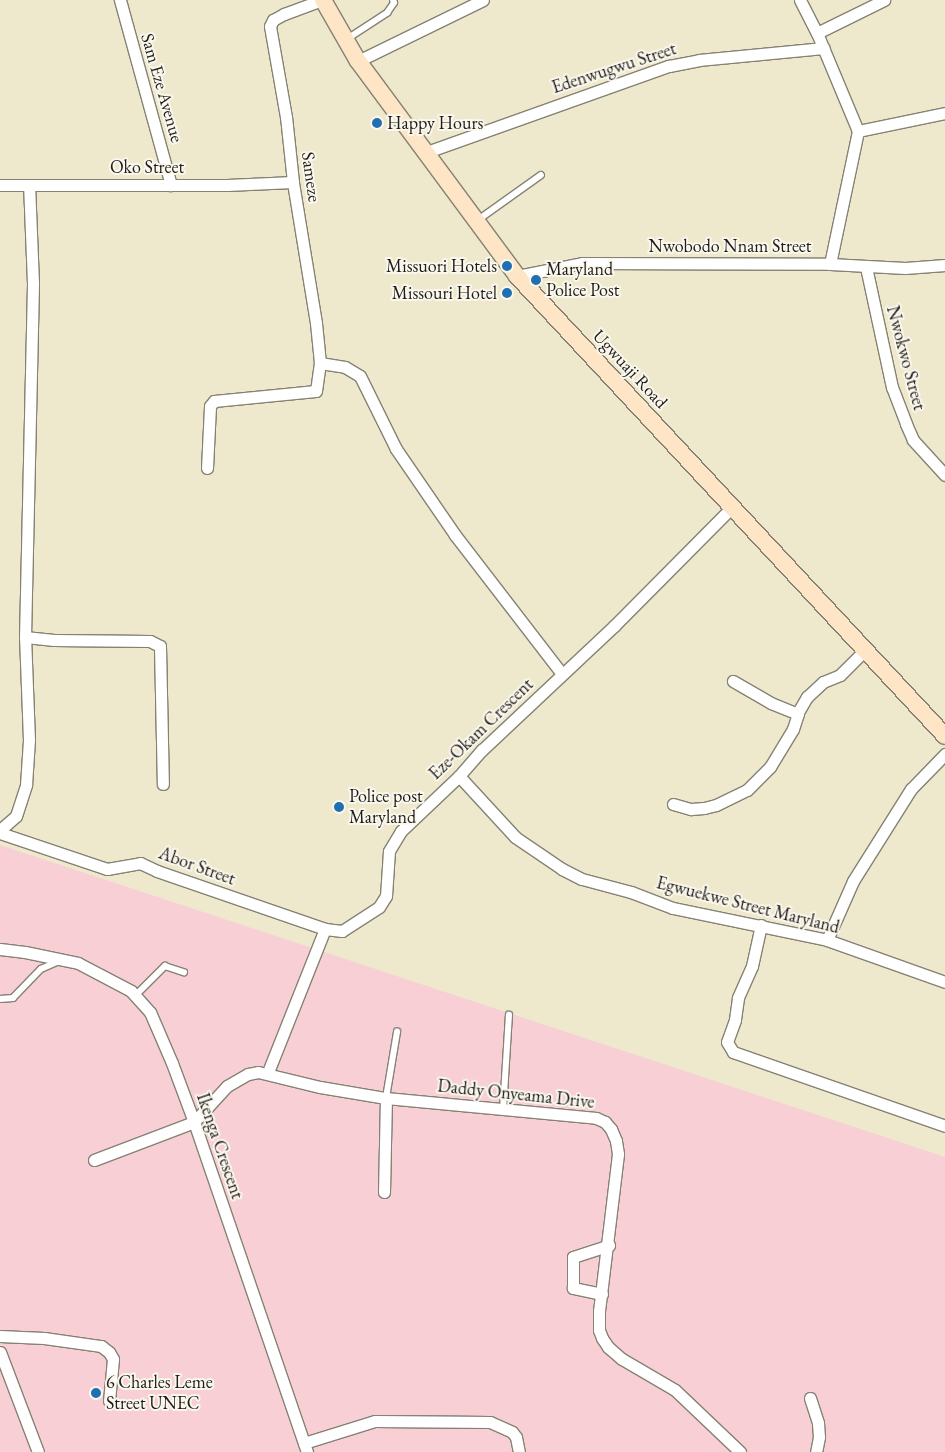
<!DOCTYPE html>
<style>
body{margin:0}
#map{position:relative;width:945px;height:1452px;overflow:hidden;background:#eee8cc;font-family:"EB Garamond",serif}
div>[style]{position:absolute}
.built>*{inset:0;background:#f7cfd5}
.roads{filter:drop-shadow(1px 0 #858274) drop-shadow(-1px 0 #858274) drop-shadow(0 1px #858274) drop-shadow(0 -1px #858274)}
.service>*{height:5.5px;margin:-2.75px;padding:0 2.75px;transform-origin:2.75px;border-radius:2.75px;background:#fff}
.minor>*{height:11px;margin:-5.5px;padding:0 5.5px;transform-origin:5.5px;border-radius:5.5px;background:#fff}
.secondary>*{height:16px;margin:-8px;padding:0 8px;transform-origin:8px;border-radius:8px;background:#fde5c5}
.dots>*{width:14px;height:14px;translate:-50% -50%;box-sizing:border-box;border:2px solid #fbf7ec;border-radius:50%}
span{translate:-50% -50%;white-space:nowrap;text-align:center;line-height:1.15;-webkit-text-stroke:4px #fbf7ec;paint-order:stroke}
.street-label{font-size:18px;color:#1c1c1c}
.poi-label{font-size:18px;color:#1c1c1c}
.left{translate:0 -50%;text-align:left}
.right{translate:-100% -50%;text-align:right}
</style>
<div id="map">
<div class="built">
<i style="clip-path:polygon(0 845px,945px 1157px,945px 1452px,0 1452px)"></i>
</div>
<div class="roads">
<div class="service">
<i style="left:347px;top:39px;width:48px;rotate:-33deg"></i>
<i style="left:387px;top:13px;width:12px;rotate:-55deg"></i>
<i style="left:394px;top:3px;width:3px;rotate:-108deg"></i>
<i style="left:478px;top:220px;width:77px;rotate:-35.5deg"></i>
<i style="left:136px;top:995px;width:41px;rotate:-45deg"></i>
<i style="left:165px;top:966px;width:20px;rotate:18deg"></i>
<i style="left:0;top:999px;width:13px;rotate:-4deg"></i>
<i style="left:13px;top:998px;width:40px;rotate:-46deg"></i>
<i style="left:41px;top:969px;width:20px;rotate:-24deg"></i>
<i style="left:386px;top:1098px;width:67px;rotate:-80.5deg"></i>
<i style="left:503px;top:1110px;width:95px;rotate:-86.4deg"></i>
</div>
<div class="minor">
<i style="left:120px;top:0;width:192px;rotate:74.6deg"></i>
<i style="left:800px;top:0;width:37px;rotate:63deg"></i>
<i style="left:817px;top:33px;width:106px;rotate:67.3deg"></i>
<i style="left:858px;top:131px;width:136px;rotate:101.9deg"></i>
<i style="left:817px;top:33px;width:75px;rotate:-26.2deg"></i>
<i style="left:358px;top:61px;width:139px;rotate:-26deg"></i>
<i style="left:858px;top:131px;width:89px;rotate:-11.7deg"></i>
<i style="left:424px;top:153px;width:260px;rotate:-19.6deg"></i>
<i style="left:669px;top:66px;width:31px;rotate:-11deg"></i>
<i style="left:699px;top:60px;width:125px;rotate:-5.5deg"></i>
<i style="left:0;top:185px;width:227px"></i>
<i style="left:227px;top:185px;width:66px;rotate:-2.6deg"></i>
<i style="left:866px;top:267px;width:123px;rotate:77.8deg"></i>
<i style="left:892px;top:387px;width:40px;rotate:69deg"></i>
<i style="left:906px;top:424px;width:17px;rotate:66deg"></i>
<i style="left:913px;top:440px;width:47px;rotate:47.6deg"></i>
<i style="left:517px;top:276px;width:66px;rotate:-11.3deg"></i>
<i style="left:582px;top:263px;width:248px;rotate:0.2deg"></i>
<i style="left:830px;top:264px;width:75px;rotate:3.1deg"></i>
<i style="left:905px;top:268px;width:40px;rotate:-4.3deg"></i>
<i style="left:320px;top:363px;width:25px;rotate:9deg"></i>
<i style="left:345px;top:367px;width:17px;rotate:31deg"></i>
<i style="left:360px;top:376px;width:81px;rotate:63.7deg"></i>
<i style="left:396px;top:449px;width:104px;rotate:55.5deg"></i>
<i style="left:455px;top:535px;width:175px;rotate:52.4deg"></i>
<i style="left:207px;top:468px;width:62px;rotate:-87.2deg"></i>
<i style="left:210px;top:406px;width:6px;rotate:-51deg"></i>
<i style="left:214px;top:401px;width:102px;rotate:-5.6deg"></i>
<i style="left:316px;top:391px;width:28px;rotate:-82deg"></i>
<i style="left:320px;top:363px;width:40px;rotate:-95.7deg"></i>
<i style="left:316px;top:323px;width:143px;rotate:-99.3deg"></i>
<i style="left:293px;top:182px;width:65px;rotate:-96.1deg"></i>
<i style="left:286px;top:117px;width:92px;rotate:-100deg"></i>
<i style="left:270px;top:26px;width:7px;rotate:-63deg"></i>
<i style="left:273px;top:20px;width:13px;rotate:-29deg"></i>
<i style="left:284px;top:14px;width:40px;rotate:-20.2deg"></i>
<i style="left:25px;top:637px;width:29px;rotate:6deg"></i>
<i style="left:54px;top:640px;width:96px;rotate:0.6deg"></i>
<i style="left:150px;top:641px;width:11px;rotate:27deg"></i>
<i style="left:160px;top:646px;width:138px;rotate:88.8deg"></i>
<i style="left:797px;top:714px;width:20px;rotate:-60deg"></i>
<i style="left:807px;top:697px;width:22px;rotate:-43deg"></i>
<i style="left:823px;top:682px;width:18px;rotate:-22deg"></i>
<i style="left:840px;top:675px;width:37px;rotate:-45deg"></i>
<i style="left:459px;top:776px;width:83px;rotate:47.4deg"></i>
<i style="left:515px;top:837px;width:57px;rotate:34.2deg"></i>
<i style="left:562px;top:869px;width:22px;rotate:27deg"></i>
<i style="left:582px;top:879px;width:51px;rotate:14.9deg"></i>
<i style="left:631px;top:892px;width:45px;rotate:20.9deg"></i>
<i style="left:673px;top:908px;width:157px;rotate:11.7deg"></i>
<i style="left:827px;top:940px;width:125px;rotate:19.6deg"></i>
<i style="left:673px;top:804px;width:19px;rotate:16deg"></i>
<i style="left:691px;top:809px;width:13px;rotate:-4deg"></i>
<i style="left:704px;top:808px;width:12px;rotate:-14deg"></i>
<i style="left:716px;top:805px;width:34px;rotate:-26deg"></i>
<i style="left:747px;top:790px;width:33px;rotate:-45deg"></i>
<i style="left:770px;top:767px;width:44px;rotate:-58.8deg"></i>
<i style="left:793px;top:729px;width:16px;rotate:-72deg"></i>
<i style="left:798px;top:714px;width:29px;rotate:-158deg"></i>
<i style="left:771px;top:703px;width:44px;rotate:-149.9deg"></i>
<i style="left:0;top:830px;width:21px;rotate:-41deg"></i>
<i style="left:16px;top:816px;width:33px;rotate:-72deg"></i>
<i style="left:26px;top:785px;width:45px;rotate:-86.2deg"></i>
<i style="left:29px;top:740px;width:103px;rotate:-92.2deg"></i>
<i style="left:25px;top:637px;width:354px;rotate:-88.7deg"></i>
<i style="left:33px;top:283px;width:98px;rotate:-92.3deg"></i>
<i style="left:0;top:833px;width:113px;rotate:18.6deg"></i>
<i style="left:107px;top:869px;width:34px;rotate:-10deg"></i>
<i style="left:140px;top:863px;width:19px;rotate:25deg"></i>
<i style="left:157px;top:871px;width:178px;rotate:19deg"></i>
<i style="left:325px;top:929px;width:17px;rotate:7deg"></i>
<i style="left:342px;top:931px;width:44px;rotate:-33deg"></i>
<i style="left:379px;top:907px;width:13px;rotate:-58deg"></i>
<i style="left:386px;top:896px;width:45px;rotate:-86.2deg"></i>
<i style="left:389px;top:851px;width:23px;rotate:-59deg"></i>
<i style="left:401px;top:831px;width:80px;rotate:-43.5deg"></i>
<i style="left:459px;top:776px;width:35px;rotate:-49deg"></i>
<i style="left:482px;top:750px;width:181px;rotate:-43.2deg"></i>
<i style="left:614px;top:626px;width:169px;rotate:-45.2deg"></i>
<i style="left:761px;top:925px;width:42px;rotate:102.4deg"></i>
<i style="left:752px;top:966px;width:35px;rotate:114deg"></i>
<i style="left:738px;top:998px;width:22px;rotate:98deg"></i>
<i style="left:735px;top:1020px;width:23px;rotate:110deg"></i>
<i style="left:727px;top:1042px;width:12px;rotate:59deg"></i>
<i style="left:733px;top:1052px;width:225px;rotate:19.2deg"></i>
<i style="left:827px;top:940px;width:64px;rotate:-66.2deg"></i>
<i style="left:853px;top:881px;width:109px;rotate:-57.8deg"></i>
<i style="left:911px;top:789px;width:49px;rotate:-45.8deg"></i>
<i style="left:0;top:949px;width:25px;rotate:7deg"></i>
<i style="left:25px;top:952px;width:54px;rotate:11.7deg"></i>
<i style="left:78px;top:963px;width:60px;rotate:27.8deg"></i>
<i style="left:131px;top:991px;width:28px;rotate:48deg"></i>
<i style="left:150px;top:1012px;width:56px;rotate:66.7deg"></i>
<i style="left:172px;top:1063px;width:63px;rotate:69.6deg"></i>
<i style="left:194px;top:1122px;width:349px;rotate:71.1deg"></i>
<i style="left:268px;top:1072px;width:154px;rotate:-68.3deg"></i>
<i style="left:94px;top:1160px;width:107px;rotate:-20.8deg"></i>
<i style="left:194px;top:1122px;width:49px;rotate:-47.5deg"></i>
<i style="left:227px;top:1086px;width:24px;rotate:-30deg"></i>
<i style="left:248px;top:1074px;width:10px;rotate:-11deg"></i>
<i style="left:258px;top:1072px;width:64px;rotate:13.6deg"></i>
<i style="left:320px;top:1087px;width:67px;rotate:9.5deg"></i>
<i style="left:386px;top:1098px;width:211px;rotate:5.4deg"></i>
<i style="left:596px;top:1118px;width:10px;rotate:24deg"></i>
<i style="left:605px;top:1122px;width:9px;rotate:49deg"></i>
<i style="left:611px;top:1129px;width:13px;rotate:67deg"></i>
<i style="left:616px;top:1141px;width:13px;rotate:81deg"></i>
<i style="left:618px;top:1154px;width:158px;rotate:96.9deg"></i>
<i style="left:599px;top:1311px;width:19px;rotate:90deg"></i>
<i style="left:599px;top:1330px;width:9px;rotate:69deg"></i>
<i style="left:602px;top:1338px;width:11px;rotate:56deg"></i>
<i style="left:608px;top:1347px;width:18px;rotate:41deg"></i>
<i style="left:622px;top:1359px;width:61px;rotate:30.3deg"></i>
<i style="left:675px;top:1390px;width:90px;rotate:43.6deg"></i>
<i style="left:384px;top:1192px;width:94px;rotate:-88.8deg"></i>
<i style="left:602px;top:1294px;width:30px;rotate:-168deg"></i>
<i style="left:573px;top:1288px;width:31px;rotate:-90deg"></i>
<i style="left:573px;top:1257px;width:38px;rotate:-18deg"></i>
<i style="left:0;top:1336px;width:44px;rotate:2.6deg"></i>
<i style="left:44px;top:1338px;width:58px;rotate:8deg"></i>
<i style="left:101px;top:1346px;width:10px;rotate:37deg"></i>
<i style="left:109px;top:1352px;width:8px;rotate:60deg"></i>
<i style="left:113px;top:1359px;width:42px;rotate:95.4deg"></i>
<i style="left:0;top:1352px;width:107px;rotate:69.2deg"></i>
<i style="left:810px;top:1398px;width:26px;rotate:72deg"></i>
<i style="left:818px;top:1423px;width:14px;rotate:86deg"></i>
<i style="left:819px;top:1437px;width:15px;rotate:101deg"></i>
<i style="left:304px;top:1443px;width:74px;rotate:-17.2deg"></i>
<i style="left:375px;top:1421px;width:115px;rotate:0.5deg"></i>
<i style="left:490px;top:1422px;width:24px;rotate:24deg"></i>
<i style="left:512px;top:1432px;width:6px;rotate:51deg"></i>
<i style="left:516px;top:1437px;width:15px;rotate:79deg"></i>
</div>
<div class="secondary">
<i style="left:323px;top:0;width:70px;rotate:60.2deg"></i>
<i style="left:358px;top:61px;width:267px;rotate:53.5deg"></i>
<i style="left:517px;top:276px;width:628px;rotate:47.06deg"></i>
</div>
</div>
<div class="dots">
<i style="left:377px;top:123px;background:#1f6fb2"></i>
<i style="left:507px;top:266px;background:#1f6fb2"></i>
<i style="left:536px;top:280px;background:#1f6fb2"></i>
<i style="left:507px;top:293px;background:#1f6fb2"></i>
<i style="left:339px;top:807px;background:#1f6fb2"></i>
<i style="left:96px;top:1393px;background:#1f6fb2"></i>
</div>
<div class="street-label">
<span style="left:614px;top:68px;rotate:-18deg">Edenwugwu Street</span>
<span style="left:162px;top:88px;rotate:74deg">Sam Eze Avenue</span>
<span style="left:147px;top:167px">Oko Street</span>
<span style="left:311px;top:177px;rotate:82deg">Sameze</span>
<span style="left:730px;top:246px">Nwobodo Nnam Street</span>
<span style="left:906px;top:358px;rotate:75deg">Nwokwo Street</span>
<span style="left:630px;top:369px;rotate:47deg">Ugwuaji Road</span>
<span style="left:481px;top:729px;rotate:-44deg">Eze-Okam Crescent</span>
<span style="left:197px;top:866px;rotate:20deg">Abor Street</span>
<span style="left:748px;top:905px;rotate:14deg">Egwuekwe Street Maryland</span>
<span style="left:516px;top:1094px;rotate:6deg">Daddy Onyeama Drive</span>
<span style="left:220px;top:1146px;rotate:71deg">Ikenga Crescent</span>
</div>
<div class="poi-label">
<span class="left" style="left:387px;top:123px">Happy Hours</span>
<span class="right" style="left:497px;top:266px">Missuori Hotels</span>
<span class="left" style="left:546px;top:280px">Maryland<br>Police Post</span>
<span class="right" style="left:497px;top:293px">Missouri Hotel</span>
<span class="left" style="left:349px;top:807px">Police post<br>Maryland</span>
<span class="left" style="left:106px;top:1393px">6 Charles Leme<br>Street UNEC</span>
</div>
</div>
